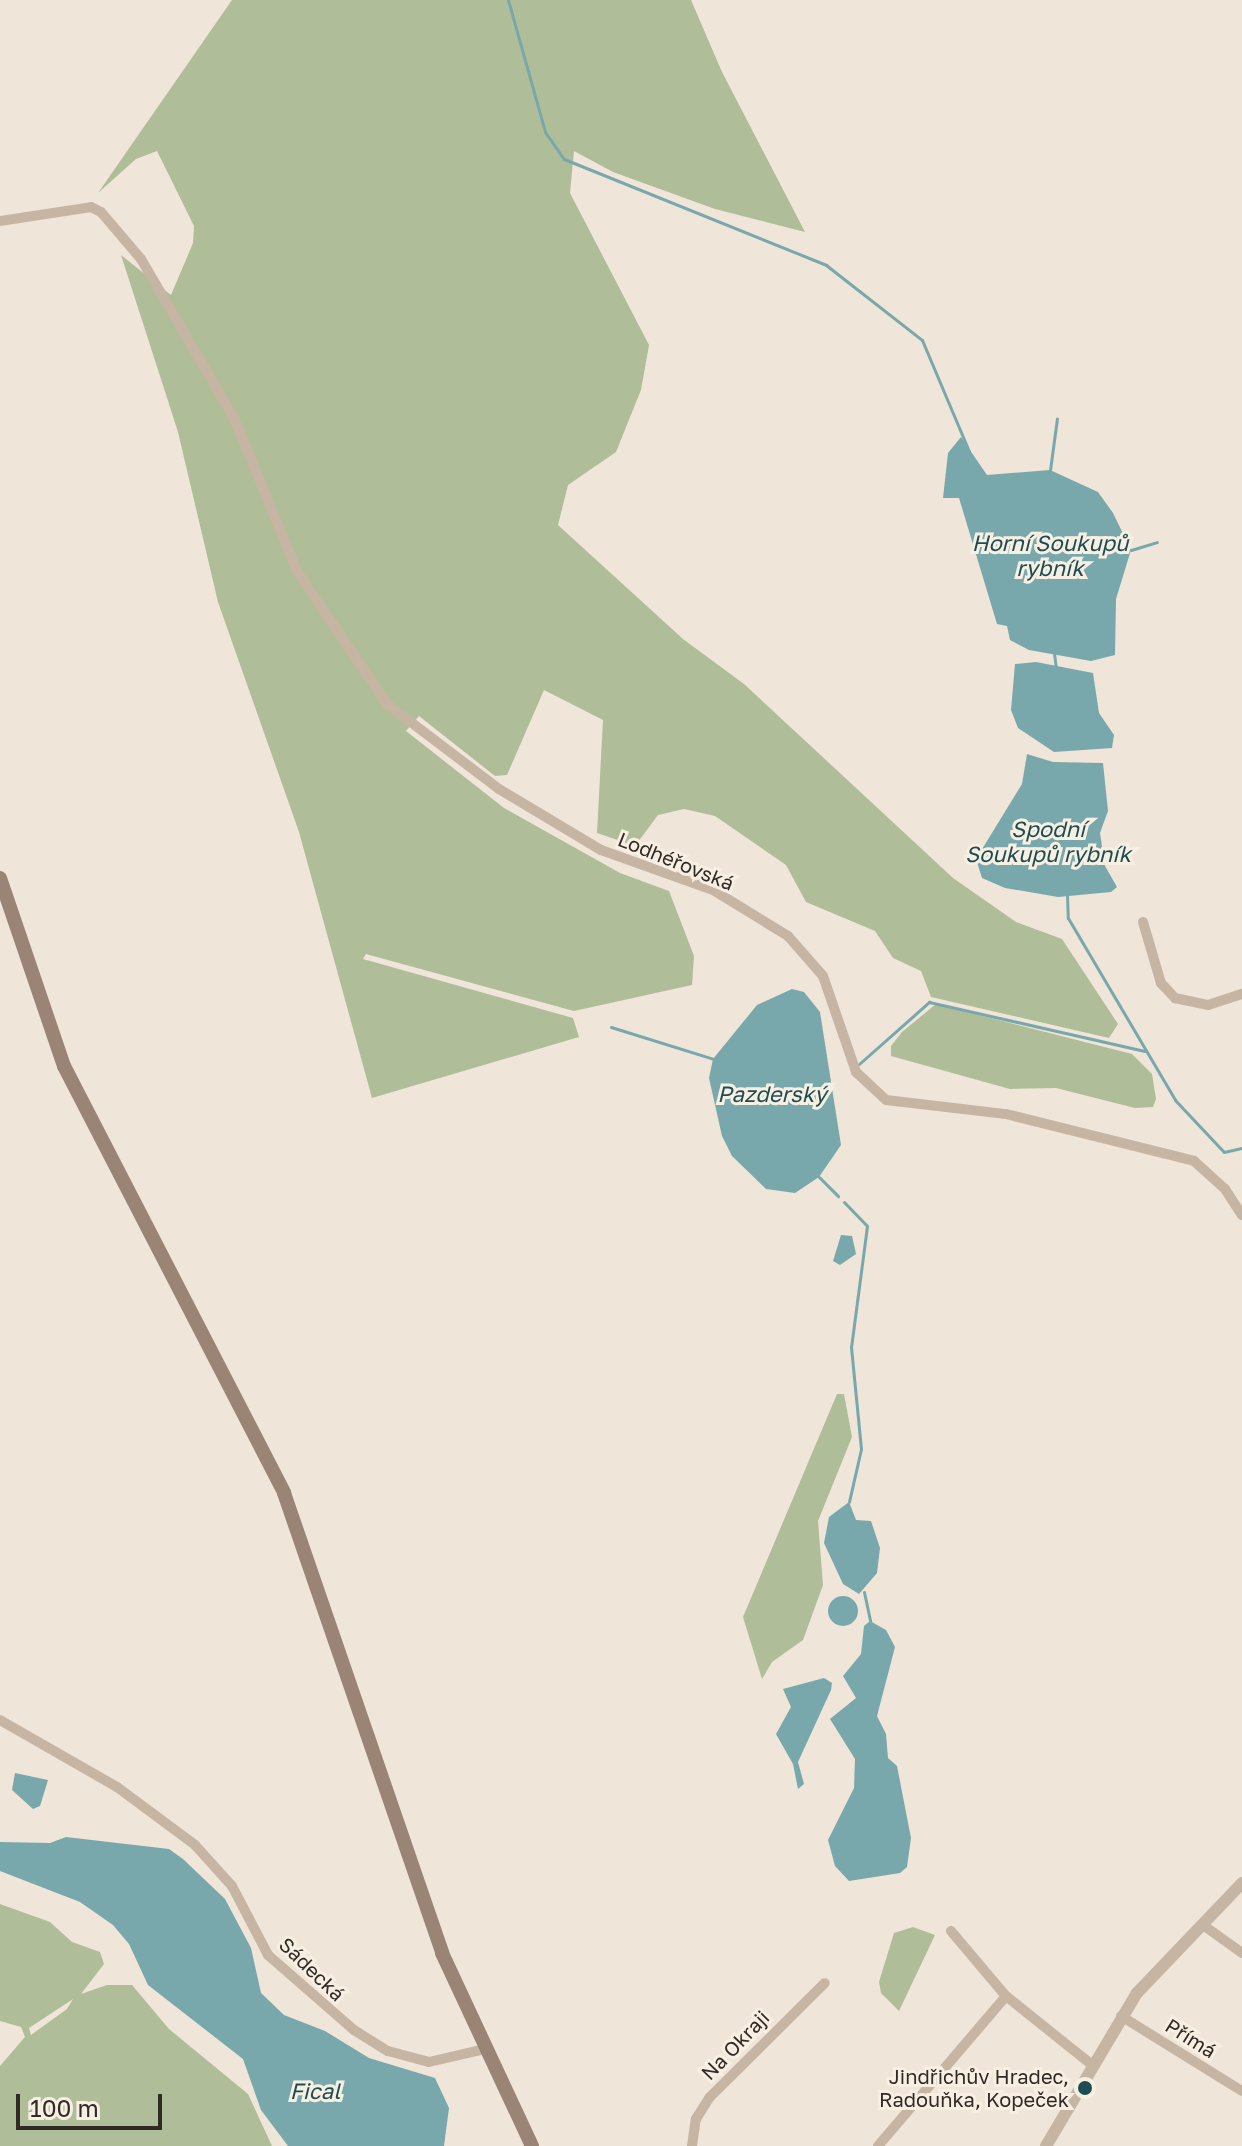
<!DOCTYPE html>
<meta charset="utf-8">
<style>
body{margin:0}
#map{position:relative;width:1242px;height:2146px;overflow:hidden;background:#efe5d8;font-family:"Golos Text",sans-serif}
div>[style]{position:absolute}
.green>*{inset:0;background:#b0bd99}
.water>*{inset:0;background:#78a8ab}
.round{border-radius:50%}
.stream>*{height:3px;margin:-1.5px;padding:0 1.5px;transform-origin:1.5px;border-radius:1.5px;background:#78a8ab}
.minor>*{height:10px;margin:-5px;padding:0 5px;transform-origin:5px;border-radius:5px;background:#c7b5a4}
.tertiary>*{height:12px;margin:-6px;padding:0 6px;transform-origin:6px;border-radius:6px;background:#c7b5a4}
.secondary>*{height:14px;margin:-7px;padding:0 7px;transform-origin:7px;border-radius:7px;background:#9a8476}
.dots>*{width:22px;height:22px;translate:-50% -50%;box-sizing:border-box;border:4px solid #f8efe3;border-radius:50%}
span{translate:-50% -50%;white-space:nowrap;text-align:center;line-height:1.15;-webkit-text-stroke:6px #f8efe3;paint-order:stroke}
.street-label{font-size:20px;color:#322a26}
.poi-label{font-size:20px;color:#322a26}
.right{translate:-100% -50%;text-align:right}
.water-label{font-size:22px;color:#1d4d52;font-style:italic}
.scale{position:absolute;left:16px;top:2094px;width:146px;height:36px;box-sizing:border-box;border:4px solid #322a26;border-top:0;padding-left:10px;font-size:24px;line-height:28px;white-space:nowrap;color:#322a26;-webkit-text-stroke:6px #f8efe3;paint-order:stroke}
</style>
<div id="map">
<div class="green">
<i style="clip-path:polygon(232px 0,691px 0,722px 72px,805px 232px,715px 209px,613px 172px,574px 151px,570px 193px,649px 345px,641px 390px,616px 452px,568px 485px,558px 525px,683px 639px,744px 684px,953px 878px,1016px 922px,1062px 939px,1118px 1024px,1109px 1038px,931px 997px,921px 971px,893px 958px,875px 931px,806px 902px,786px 865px,715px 816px,684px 809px,658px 815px,635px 846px,597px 833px,603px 720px,544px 690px,507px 775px,495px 776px,419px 716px,406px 731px,504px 808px,620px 873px,669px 891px,694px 956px,692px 985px,574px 1011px,366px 954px,363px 959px,573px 1018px,579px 1037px,372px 1098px,299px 832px,218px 602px,178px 432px,121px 255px,171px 295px,193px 243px,194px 226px,157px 151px,136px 159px,98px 193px)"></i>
<i style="clip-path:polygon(936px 1004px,1132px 1054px,1152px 1074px,1156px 1099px,1153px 1107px,1135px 1108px,1056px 1088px,1010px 1089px,891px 1056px,891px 1046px,902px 1032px)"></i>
<i style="clip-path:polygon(837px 1394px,844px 1394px,852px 1437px,818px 1521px,823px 1585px,803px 1640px,772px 1662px,762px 1679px,743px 1617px)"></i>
<i style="clip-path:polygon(evenodd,0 1904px,50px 1922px,72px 1942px,100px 1952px,104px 1964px,81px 1994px,107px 1985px,132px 1985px,169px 2029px,248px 2094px,272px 2146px,0 2146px,0 2066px,25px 2037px,21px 2027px,0 2021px,0 1904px,73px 1999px,67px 2009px,31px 2035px,29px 2028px,73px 1999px)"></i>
<i style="clip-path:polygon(913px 1927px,935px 1935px,899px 2011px,881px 1993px,879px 1982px,894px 1933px)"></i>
</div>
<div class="water">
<i style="clip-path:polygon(961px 437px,987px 475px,1050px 470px,1098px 492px,1113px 513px,1131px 550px,1116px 599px,1115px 655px,1091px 661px,1029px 650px,1010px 640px,1007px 626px,997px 624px,959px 498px,943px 498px,948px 453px)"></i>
<i style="clip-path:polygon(1036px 662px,1093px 673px,1099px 713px,1114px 735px,1112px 748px,1054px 752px,1018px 728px,1011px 710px,1015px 664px)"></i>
<i style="clip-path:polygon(1027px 754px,1053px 762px,1103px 763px,1108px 811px,1100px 833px,1105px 866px,1117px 887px,1111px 892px,1058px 897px,1005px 888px,982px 878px,976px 859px,1022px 784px)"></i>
<i style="clip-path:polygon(792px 989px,804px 992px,820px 1012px,841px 1145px,819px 1177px,795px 1193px,766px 1189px,732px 1156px,722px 1136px,709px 1078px,713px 1059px,757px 1005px)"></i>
<i style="clip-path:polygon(841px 1235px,852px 1236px,856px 1254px,840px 1265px,833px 1261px)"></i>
<i style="clip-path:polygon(849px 1502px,856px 1520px,871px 1521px,880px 1548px,877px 1573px,859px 1594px,843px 1584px,824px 1543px,829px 1517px)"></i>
<i class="round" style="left:828px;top:1596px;width:30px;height:30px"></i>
<i style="clip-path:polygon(870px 1621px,886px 1630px,895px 1647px,877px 1716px,886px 1734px,888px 1758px,897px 1766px,911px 1838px,907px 1867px,900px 1873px,849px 1881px,835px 1866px,828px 1840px,854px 1788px,855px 1759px,830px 1719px,856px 1698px,843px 1676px,861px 1654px,864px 1626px)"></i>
<i style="clip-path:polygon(824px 1678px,832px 1683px,831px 1690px,798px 1762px,804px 1784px,798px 1789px,793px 1764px,776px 1734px,791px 1707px,783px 1689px)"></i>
<i style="clip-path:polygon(15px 1773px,48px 1780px,40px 1806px,33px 1809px,12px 1790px)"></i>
<i style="clip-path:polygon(66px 1837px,169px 1849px,183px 1859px,225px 1899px,251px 1948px,261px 1993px,284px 2015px,325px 2031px,369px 2058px,435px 2078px,449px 2108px,444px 2146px,288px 2146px,261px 2110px,243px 2059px,148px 1985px,129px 1944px,113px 1925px,80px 1902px,0 1871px,0 1842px,50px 1843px)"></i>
</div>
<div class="stream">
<i style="left:508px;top:0;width:137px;rotate:74.3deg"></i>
<i style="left:545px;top:132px;width:33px;rotate:55deg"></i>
<i style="left:564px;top:159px;width:283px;rotate:22deg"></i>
<i style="left:826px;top:265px;width:122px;rotate:38deg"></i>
<i style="left:922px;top:340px;width:121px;rotate:67.1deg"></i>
<i style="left:1050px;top:470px;width:52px;rotate:-82.3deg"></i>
<i style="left:1131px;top:550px;width:27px;rotate:-17deg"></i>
<i style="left:1054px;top:653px;width:16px;rotate:83deg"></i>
<i style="left:1067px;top:895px;width:23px;rotate:88deg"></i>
<i style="left:1068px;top:918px;width:211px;rotate:59.5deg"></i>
<i style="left:1175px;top:1100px;width:71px;rotate:46.7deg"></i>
<i style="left:1224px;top:1152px;width:18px;rotate:-13deg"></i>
<i style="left:611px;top:1027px;width:108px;rotate:17.3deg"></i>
<i style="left:859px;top:1064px;width:94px;rotate:-41.5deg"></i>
<i style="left:929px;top:1002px;width:221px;rotate:12.8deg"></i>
<i style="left:819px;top:1177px;width:27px;rotate:45deg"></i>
<i style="left:844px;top:1202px;width:33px;rotate:46deg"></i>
<i style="left:867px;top:1226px;width:122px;rotate:97.5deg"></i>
<i style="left:851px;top:1347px;width:102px;rotate:84.4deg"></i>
<i style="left:861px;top:1449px;width:54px;rotate:102.8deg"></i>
<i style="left:864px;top:1592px;width:30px;rotate:78deg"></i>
</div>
<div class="minor">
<i style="left:0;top:221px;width:92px;rotate:-8.7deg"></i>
<i style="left:91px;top:207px;width:11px;rotate:27deg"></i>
<i style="left:101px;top:212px;width:62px;rotate:49.6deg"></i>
<i style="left:141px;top:259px;width:184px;rotate:59.7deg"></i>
<i style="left:234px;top:418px;width:165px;rotate:67.6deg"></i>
<i style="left:297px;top:571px;width:161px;rotate:55.9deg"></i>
<i style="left:387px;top:704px;width:141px;rotate:37.2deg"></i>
<i style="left:499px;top:789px;width:119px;rotate:30.9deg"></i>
<i style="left:601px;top:850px;width:119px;rotate:19.7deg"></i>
<i style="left:713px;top:890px;width:88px;rotate:31.5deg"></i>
<i style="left:788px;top:936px;width:53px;rotate:48.8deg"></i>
<i style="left:823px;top:976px;width:102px;rotate:71deg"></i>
<i style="left:856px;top:1072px;width:41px;rotate:43deg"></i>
<i style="left:886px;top:1100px;width:121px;rotate:6.7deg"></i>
<i style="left:1006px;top:1114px;width:194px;rotate:14deg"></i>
<i style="left:1194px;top:1161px;width:42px;rotate:42.1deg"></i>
<i style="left:1225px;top:1189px;width:31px;rotate:57deg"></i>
<i style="left:1143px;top:922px;width:64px;rotate:73.6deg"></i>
<i style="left:1161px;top:983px;width:21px;rotate:47deg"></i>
<i style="left:1175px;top:998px;width:34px;rotate:12deg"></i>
<i style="left:1208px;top:1005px;width:36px;rotate:-18deg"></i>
<i style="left:0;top:1720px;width:135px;rotate:29.8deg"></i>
<i style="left:117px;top:1787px;width:97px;rotate:36.6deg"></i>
<i style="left:195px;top:1845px;width:55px;rotate:47.9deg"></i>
<i style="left:232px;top:1886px;width:78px;rotate:62.4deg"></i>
<i style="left:268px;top:1955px;width:114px;rotate:41.1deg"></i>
<i style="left:354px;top:2030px;width:40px;rotate:32deg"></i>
<i style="left:388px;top:2051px;width:42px;rotate:15deg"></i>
<i style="left:429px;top:2062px;width:57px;rotate:-13.1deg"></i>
<i style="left:1203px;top:1925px;width:48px;rotate:35.7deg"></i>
<i style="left:951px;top:1931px;width:85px;rotate:49.8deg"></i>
<i style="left:1121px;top:2016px;width:142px;rotate:31.8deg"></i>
<i style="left:692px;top:2146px;width:27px;rotate:-82deg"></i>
<i style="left:696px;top:2119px;width:25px;rotate:-58deg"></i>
<i style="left:709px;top:2098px;width:163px;rotate:-44.8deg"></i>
<i style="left:878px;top:2146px;width:197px;rotate:-49.5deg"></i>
<i style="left:1006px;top:1996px;width:110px;rotate:38.7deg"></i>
</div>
<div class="tertiary">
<i style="left:1046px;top:2146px;width:178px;rotate:-59.3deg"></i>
<i style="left:1137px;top:1993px;width:152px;rotate:-46.3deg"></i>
</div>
<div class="secondary">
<i style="left:0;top:878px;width:199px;rotate:71.2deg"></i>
<i style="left:64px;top:1066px;width:480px;rotate:62.7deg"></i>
<i style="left:284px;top:1493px;width:486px;rotate:71deg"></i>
<i style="left:442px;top:1953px;width:213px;rotate:65deg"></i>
</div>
<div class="dots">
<i style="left:1085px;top:2088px;background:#1d4d52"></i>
</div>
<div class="street-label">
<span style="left:676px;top:861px;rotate:22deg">Lodhéřovská</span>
<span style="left:312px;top:1969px;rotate:44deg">Sádecká</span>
<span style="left:1191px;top:2038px;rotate:32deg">Přímá</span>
<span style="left:735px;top:2045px;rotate:-46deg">Na Okraji</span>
</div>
<div class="poi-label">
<span class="right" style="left:1069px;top:2088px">Jindřichův Hradec,<br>Radouňka, Kopeček</span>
</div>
<div class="water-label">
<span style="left:1050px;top:555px">Horní Soukupů<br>rybník</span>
<span style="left:1048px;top:841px">Spodní<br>Soukupů rybník</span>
<span style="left:772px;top:1094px">Pazderský</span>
<span style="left:315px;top:2091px">Fical</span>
</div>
<div class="scale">100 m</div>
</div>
